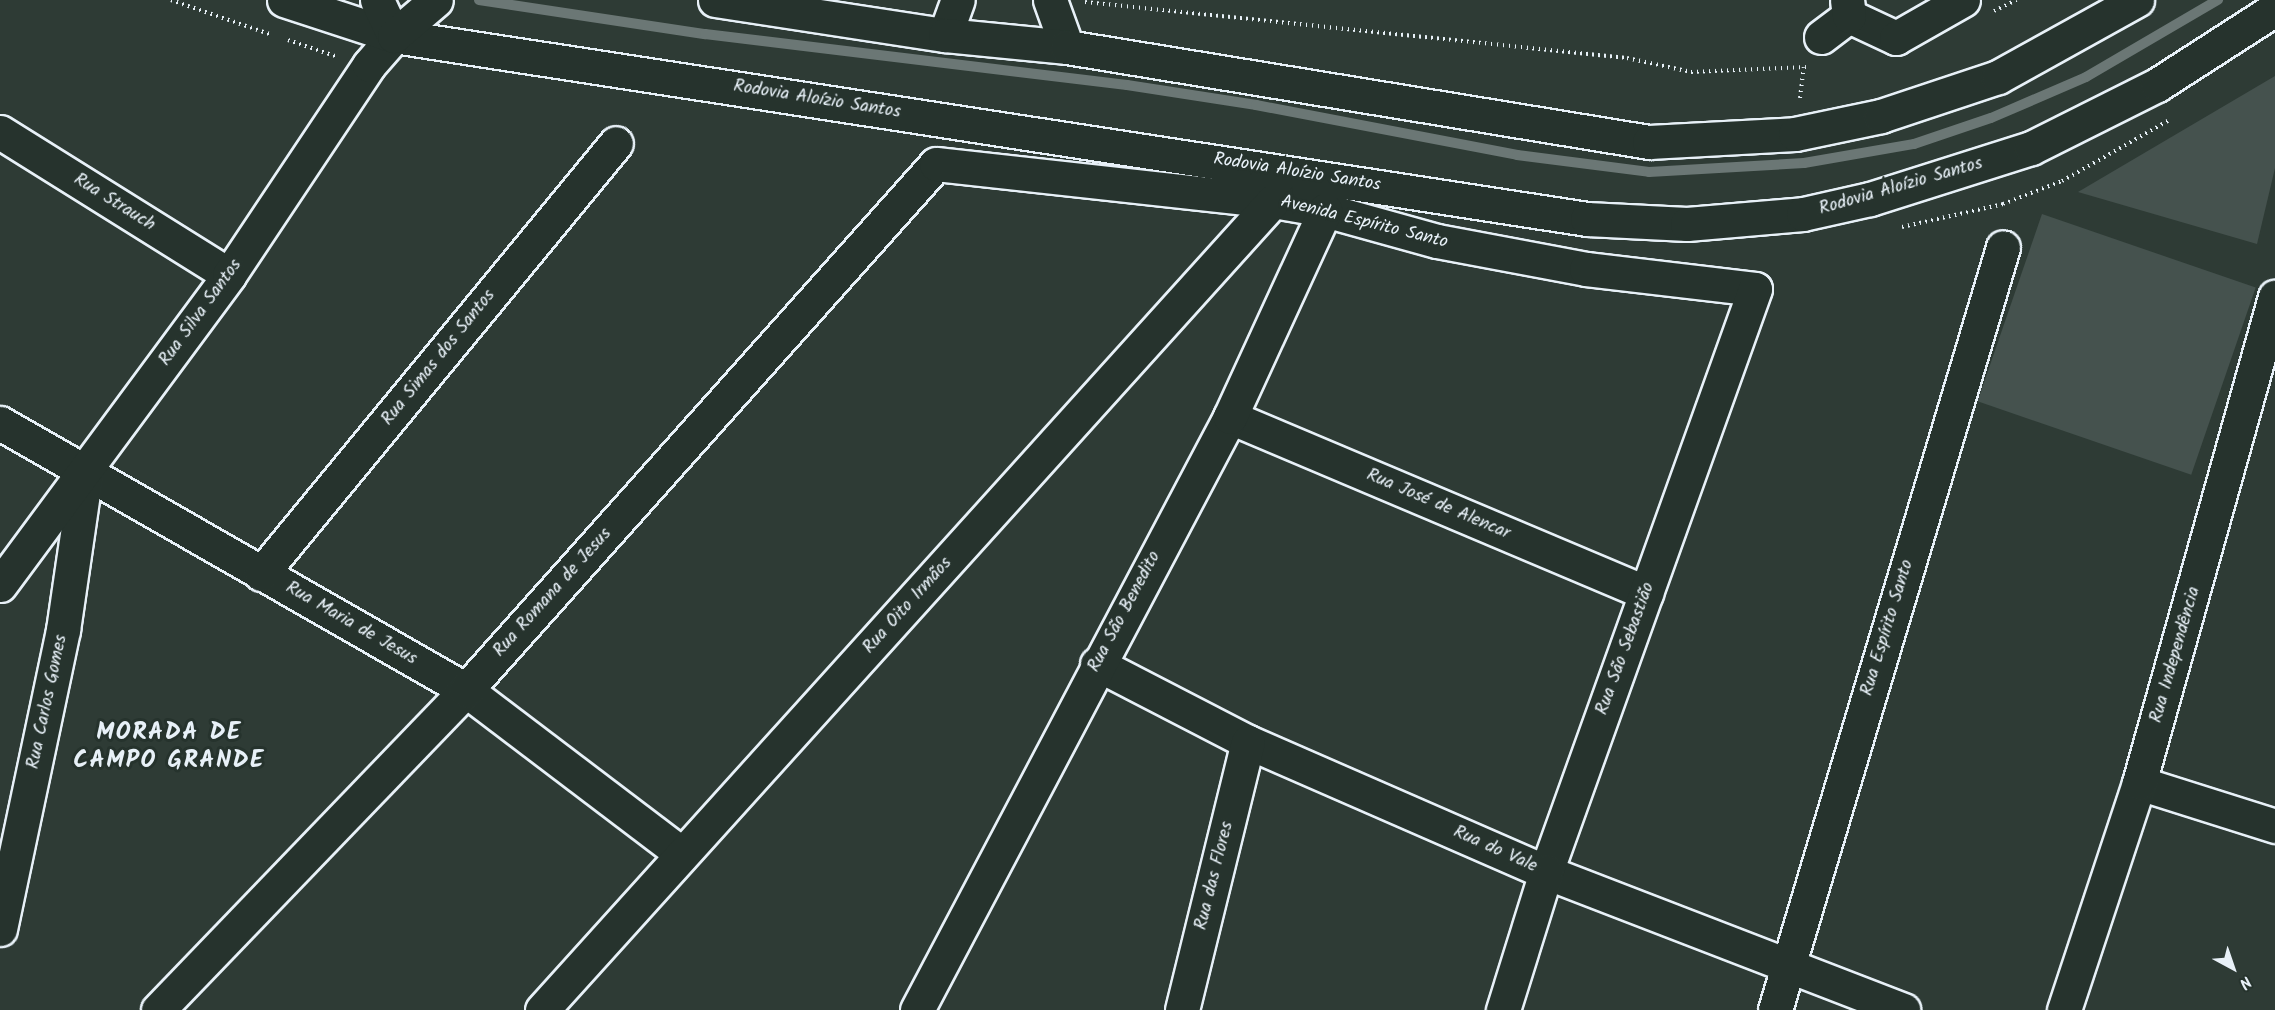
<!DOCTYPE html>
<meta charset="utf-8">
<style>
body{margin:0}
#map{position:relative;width:2275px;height:1010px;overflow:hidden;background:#2e3b35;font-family:Kalam,sans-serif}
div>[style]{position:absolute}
.green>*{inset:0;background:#45524e;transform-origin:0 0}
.stream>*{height:10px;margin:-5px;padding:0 5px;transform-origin:5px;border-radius:5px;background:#6b7775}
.path>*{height:4px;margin-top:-2px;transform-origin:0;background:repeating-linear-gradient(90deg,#e8f1f8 0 1.5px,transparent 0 6px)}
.roads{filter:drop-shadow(2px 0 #e8f1f8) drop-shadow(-2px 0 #e8f1f8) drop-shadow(0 2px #e8f1f8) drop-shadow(0 -2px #e8f1f8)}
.minor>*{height:33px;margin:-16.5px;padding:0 16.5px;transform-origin:16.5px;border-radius:16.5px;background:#26332d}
.tertiary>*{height:33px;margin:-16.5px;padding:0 16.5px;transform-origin:16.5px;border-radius:16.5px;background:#26332d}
.primary>*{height:33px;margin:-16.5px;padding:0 16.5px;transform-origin:16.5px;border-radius:16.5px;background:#26332d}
span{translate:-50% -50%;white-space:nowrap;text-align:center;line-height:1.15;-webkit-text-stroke:6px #26332d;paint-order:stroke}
.street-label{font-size:18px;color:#e8f1f8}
.district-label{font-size:24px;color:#e8f1f8;font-weight:700;letter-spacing:1.5px}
.north{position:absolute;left:2203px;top:938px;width:60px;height:60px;-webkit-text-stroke:4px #26332d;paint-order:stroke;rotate:140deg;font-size:16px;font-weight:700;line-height:24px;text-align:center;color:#e8f1f8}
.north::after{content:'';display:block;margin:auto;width:21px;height:27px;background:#e8f1f8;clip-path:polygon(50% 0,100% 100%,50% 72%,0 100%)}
</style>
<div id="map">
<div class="green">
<i style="clip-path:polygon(2275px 76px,2275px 168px,2257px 244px,2078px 192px)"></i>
<i style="left:2042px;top:214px;width:226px;height:198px;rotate:19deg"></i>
</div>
<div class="stream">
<i style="left:479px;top:0;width:229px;rotate:8.6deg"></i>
<i style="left:705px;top:34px;width:425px;rotate:6.9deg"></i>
<i style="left:1127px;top:85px;width:131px;rotate:8.8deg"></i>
<i style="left:1256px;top:105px;width:266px;rotate:10.8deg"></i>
<i style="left:1517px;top:155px;width:133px;rotate:7.3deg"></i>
<i style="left:1649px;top:172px;width:155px;rotate:-3.3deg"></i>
<i style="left:1804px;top:163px;width:112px;rotate:-9.8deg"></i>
<i style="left:1914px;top:144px;width:81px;rotate:-18.7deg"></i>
<i style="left:1991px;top:118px;width:103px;rotate:-23.3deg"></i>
<i style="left:2086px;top:77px;width:153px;rotate:-30.3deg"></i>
</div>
<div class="path">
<i style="left:171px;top:0;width:107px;rotate:19.1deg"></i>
<i style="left:1085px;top:2px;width:545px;rotate:5.9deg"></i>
<i style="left:1627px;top:58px;width:66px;rotate:12.3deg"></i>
<i style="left:1691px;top:72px;width:115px;rotate:-2.5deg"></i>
<i style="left:1994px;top:11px;width:25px;rotate:-26deg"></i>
<i style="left:288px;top:40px;width:50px;rotate:18.8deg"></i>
<i style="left:1800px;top:98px;width:31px;rotate:-83deg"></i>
<i style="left:1902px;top:227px;width:104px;rotate:-12.8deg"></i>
<i style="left:2003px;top:204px;width:63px;rotate:-21.3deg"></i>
<i style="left:2062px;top:181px;width:125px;rotate:-29.6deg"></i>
</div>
<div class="roads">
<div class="minor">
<i style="left:1050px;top:0;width:50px;rotate:70.1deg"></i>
<i style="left:1849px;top:16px;width:52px;rotate:25.1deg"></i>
<i style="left:1896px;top:38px;width:77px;rotate:-29.6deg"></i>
<i style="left:945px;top:35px;width:37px;rotate:-70deg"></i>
<i style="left:1821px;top:37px;width:35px;rotate:-37deg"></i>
<i style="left:1849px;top:16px;width:16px;rotate:-97deg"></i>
<i style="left:1230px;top:417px;width:452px;rotate:22.9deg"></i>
<i style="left:0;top:423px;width:537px;rotate:29.81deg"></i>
<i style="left:466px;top:690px;width:271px;rotate:37.2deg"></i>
<i style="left:261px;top:574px;width:558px;rotate:-50.52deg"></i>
<i style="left:1097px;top:664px;width:170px;rotate:27.3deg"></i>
<i style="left:1248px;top:742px;width:325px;rotate:23.6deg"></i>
<i style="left:1546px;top:872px;width:383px;rotate:21.1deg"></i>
<i style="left:2139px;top:783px;width:143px;rotate:17.5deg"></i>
<i style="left:0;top:929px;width:306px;rotate:-78.1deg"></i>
<i style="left:63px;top:630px;width:160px;rotate:-81.7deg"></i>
<i style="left:158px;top:1010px;width:444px;rotate:-46.1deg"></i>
<i style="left:466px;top:690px;width:705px;rotate:-48.22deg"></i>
<i style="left:936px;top:164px;width:339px;rotate:6.3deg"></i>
<i style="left:1273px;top:201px;width:53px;rotate:9.8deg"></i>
<i style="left:1325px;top:210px;width:116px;rotate:15.5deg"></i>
<i style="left:1437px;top:241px;width:152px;rotate:10.6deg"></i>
<i style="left:1586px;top:269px;width:170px;rotate:6.7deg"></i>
<i style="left:1755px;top:289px;width:619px;rotate:109.72deg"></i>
<i style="left:1546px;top:872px;width:145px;rotate:107.3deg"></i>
<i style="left:542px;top:1010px;width:1090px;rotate:-47.9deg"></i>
<i style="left:917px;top:1010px;width:671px;rotate:-62.17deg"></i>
<i style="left:1230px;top:417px;width:228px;rotate:-65.3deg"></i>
<i style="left:1182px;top:1010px;width:276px;rotate:-76.2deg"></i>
<i style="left:1775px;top:1010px;width:796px;rotate:-73.36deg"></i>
<i style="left:2064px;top:1010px;width:239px;rotate:-71.7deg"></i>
<i style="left:2139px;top:783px;width:505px;rotate:-74.37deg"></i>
</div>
<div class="tertiary">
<i style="left:0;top:132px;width:270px;rotate:32deg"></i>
<i style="left:0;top:585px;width:385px;rotate:-53.5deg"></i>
<i style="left:229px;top:275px;width:252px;rotate:-56.3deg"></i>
<i style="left:369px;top:65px;width:38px;rotate:-49deg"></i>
</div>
<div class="primary">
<i style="left:284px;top:0;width:116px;rotate:18.1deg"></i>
<i style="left:394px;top:36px;width:1207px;rotate:8.72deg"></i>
<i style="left:1587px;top:219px;width:100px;rotate:2.9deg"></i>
<i style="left:1687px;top:224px;width:116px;rotate:-4.9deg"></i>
<i style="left:1803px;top:214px;width:69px;rotate:-12.6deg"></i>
<i style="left:1870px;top:199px;width:169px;rotate:-17.6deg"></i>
<i style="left:2031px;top:148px;width:141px;rotate:-26.6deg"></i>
<i style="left:2157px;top:85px;width:140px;rotate:-32.8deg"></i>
<i style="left:377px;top:0;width:40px;rotate:65deg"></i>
<i style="left:715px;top:0;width:233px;rotate:8.7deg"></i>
<i style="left:945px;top:35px;width:123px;rotate:5.6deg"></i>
<i style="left:1067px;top:47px;width:590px;rotate:9.27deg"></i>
<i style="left:1649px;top:142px;width:146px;rotate:-3.1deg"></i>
<i style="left:1795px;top:134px;width:88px;rotate:-11.8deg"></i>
<i style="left:1881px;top:116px;width:123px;rotate:-18.4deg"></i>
<i style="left:1998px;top:77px;width:159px;rotate:-29deg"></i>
<i style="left:394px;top:36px;width:55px;rotate:-40.6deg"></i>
</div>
</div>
<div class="street-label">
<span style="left:817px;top:100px;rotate:9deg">Rodovia Aloízio Santos</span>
<span style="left:1297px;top:173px;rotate:9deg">Rodovia Aloízio Santos</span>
<span style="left:1901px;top:187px;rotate:-16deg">Rodovia Aloízio Santos</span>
<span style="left:114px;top:203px;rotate:32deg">Rua Strauch</span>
<span style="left:1364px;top:223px;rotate:14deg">Avenida Espírito Santo</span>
<span style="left:201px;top:313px;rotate:-54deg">Rua Silva Santos</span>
<span style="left:439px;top:358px;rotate:-51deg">Rua Simas dos Santos</span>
<span style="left:1438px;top:505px;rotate:23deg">Rua José de Alencar</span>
<span style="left:553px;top:593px;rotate:-48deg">Rua Romana de Jesus</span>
<span style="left:908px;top:606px;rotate:-48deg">Rua Oito Irmãos</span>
<span style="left:1125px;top:612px;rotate:-62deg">Rua São Benedito</span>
<span style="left:351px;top:624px;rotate:30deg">Rua Maria de Jesus</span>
<span style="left:1888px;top:628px;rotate:-73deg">Rua Espírito Santo</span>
<span style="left:1626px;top:649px;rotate:-70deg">Rua São Sebastião</span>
<span style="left:2176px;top:655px;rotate:-74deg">Rua Independência</span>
<span style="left:48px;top:702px;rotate:-78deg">Rua Carlos Gomes</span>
<span style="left:1495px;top:850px;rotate:24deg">Rua do Vale</span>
<span style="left:1215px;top:876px;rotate:-76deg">Rua das Flores</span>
</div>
<div class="district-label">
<span style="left:169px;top:747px">MORADA DE<br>CAMPO GRANDE</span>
</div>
<div class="north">N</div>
</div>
